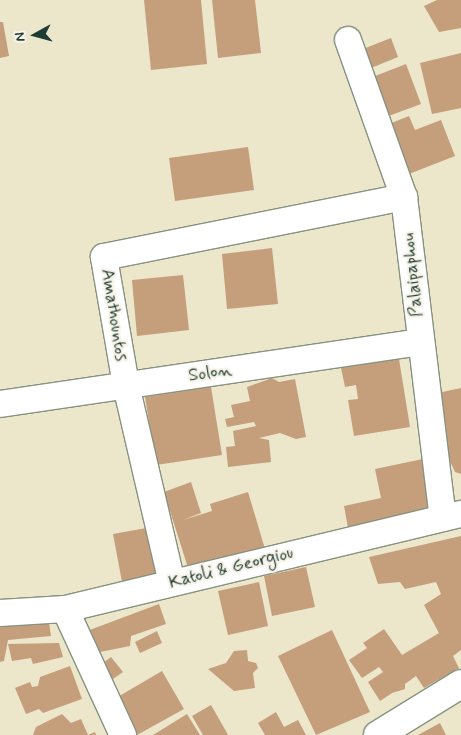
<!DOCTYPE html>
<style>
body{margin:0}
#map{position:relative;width:461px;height:735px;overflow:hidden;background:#ece6cb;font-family:Mynerve,sans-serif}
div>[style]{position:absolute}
.building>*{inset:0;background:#c59e7c}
.roads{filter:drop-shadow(1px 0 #869280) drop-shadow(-1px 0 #869280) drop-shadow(0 1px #869280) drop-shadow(0 -1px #869280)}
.street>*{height:26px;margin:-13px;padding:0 13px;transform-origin:13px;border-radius:13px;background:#fff}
.secondary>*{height:28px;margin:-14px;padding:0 14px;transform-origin:14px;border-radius:14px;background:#fff}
span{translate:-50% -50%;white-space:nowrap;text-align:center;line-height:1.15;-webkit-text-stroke:4.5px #f7f3e8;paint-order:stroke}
.street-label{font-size:18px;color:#1f3d34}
.north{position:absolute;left:10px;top:10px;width:50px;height:50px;-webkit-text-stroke:4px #f7f3e8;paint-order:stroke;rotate:263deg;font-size:14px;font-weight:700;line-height:20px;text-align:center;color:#1f3d34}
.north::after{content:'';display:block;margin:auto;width:18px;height:22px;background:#1f3d34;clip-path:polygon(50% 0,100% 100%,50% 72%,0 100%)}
</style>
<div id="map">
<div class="building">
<i style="clip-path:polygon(144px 0,201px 0,207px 64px,151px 70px)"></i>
<i style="clip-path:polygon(212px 0,255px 0,261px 53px,218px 58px)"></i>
<i style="clip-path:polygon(437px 0,461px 0,461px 28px,439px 32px,424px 6px)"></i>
<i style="clip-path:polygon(0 22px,3px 22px,9px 56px,0 58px)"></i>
<i style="clip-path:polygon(391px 38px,398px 57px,371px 68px,363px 49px)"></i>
<i style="clip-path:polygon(461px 53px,461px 108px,432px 114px,420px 63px)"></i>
<i style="clip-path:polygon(406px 64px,421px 104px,386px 117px,370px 78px)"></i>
<i style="clip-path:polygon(409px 116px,415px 130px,441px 120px,455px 156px,409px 174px,389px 124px)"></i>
<i style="clip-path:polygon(248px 147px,254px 190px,175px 201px,169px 158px)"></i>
<i style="clip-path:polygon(272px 248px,278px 304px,227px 309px,222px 254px)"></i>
<i style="clip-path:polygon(183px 275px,189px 330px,137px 336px,132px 280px)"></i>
<i style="clip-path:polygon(399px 359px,410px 427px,354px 436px,348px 400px,358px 399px,356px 385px,345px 387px,341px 368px)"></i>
<i style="clip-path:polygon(272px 378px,279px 382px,295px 379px,306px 437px,296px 439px,280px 433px,259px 438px,269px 440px,271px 462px,228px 467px,226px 447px,235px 446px,233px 431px,256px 426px,254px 422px,227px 427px,225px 419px,234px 417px,231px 405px,250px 401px,247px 387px)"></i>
<i style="clip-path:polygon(211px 387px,222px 455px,156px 465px,145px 397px)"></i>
<i style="clip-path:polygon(461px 388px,461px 474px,455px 472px,445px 450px,433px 394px)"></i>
<i style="clip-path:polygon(423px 459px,434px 511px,348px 528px,344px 506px,381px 498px,375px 469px)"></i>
<i style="clip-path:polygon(191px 482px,201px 513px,183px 520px,212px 511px,210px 504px,248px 492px,265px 549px,189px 571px,164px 492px)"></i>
<i style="clip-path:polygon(152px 527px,159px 569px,153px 576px,122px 582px,113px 534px)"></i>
<i style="clip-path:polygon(461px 536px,461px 650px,453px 656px,459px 668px,424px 688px,416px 676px,405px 684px,405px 689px,392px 693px,380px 701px,368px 682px,383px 672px,379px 667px,362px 678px,349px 660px,367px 648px,363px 643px,384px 629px,402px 655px,439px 633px,424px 605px,441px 594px,436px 582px,405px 589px,400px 582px,378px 584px,369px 557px)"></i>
<i style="clip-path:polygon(306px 567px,315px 607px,272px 616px,264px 576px)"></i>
<i style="clip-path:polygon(259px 582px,268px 626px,228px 635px,218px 591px)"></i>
<i style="clip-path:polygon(159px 604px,166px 624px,131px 636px,130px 646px,95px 653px,87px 631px)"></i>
<i style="clip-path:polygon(0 622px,49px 622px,51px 636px,8px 640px,4px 661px,0 662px)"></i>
<i style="clip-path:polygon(332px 630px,370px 712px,316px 735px,278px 656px)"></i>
<i style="clip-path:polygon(157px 631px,162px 643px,140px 653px,135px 642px)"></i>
<i style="clip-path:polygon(59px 643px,63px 657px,33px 664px,31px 658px,12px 661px,8px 644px)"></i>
<i style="clip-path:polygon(247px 650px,248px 661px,256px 663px,258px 668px,253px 673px,255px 688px,234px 691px,208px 669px,226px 663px,234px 651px)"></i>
<i style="clip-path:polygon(111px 657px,123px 672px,110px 681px,99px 666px)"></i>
<i style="clip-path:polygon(70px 666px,82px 699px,43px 713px,39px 709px,26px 714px,15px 688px,30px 682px,32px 687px,38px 686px,40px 677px)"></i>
<i style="clip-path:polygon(162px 671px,184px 709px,137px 735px,116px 698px)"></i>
<i style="clip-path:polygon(211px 705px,227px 733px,228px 735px,203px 735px,192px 716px)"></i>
<i style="clip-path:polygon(276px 712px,284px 727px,298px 720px,306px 735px,265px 735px,258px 723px)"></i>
<i style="clip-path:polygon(62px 714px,71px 723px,81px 719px,88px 735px,95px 732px,96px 735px,33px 735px,36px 727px)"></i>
<i style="clip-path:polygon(187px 714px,200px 735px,153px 735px)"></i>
<i style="clip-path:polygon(440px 723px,446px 735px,418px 735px)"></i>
</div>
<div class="roads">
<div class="street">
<i style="left:348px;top:40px;width:167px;rotate:70.4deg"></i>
<i style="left:404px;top:197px;width:323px;rotate:83.1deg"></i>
<i style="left:0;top:404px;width:425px;rotate:-8.4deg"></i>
<i style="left:172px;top:583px;width:203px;rotate:-103.1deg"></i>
<i style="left:126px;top:385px;width:130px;rotate:-99.8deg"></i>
<i style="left:104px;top:257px;width:306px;rotate:-11.3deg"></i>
<i style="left:65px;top:609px;width:139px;rotate:65.3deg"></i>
<i style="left:0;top:613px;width:65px;rotate:-3.5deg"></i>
<i style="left:65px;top:609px;width:407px;rotate:-13.5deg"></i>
</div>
<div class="secondary">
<i style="left:378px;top:735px;width:97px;rotate:-31.6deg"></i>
</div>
</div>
<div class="street-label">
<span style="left:413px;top:275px;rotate:-96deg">Palaipaphou</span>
<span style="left:114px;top:315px;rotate:81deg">Amathountos</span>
<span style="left:210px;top:373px;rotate:-8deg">Solon</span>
<span style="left:231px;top:568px;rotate:-14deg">Katoli &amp; Georgiou</span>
</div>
<div class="north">N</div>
</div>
